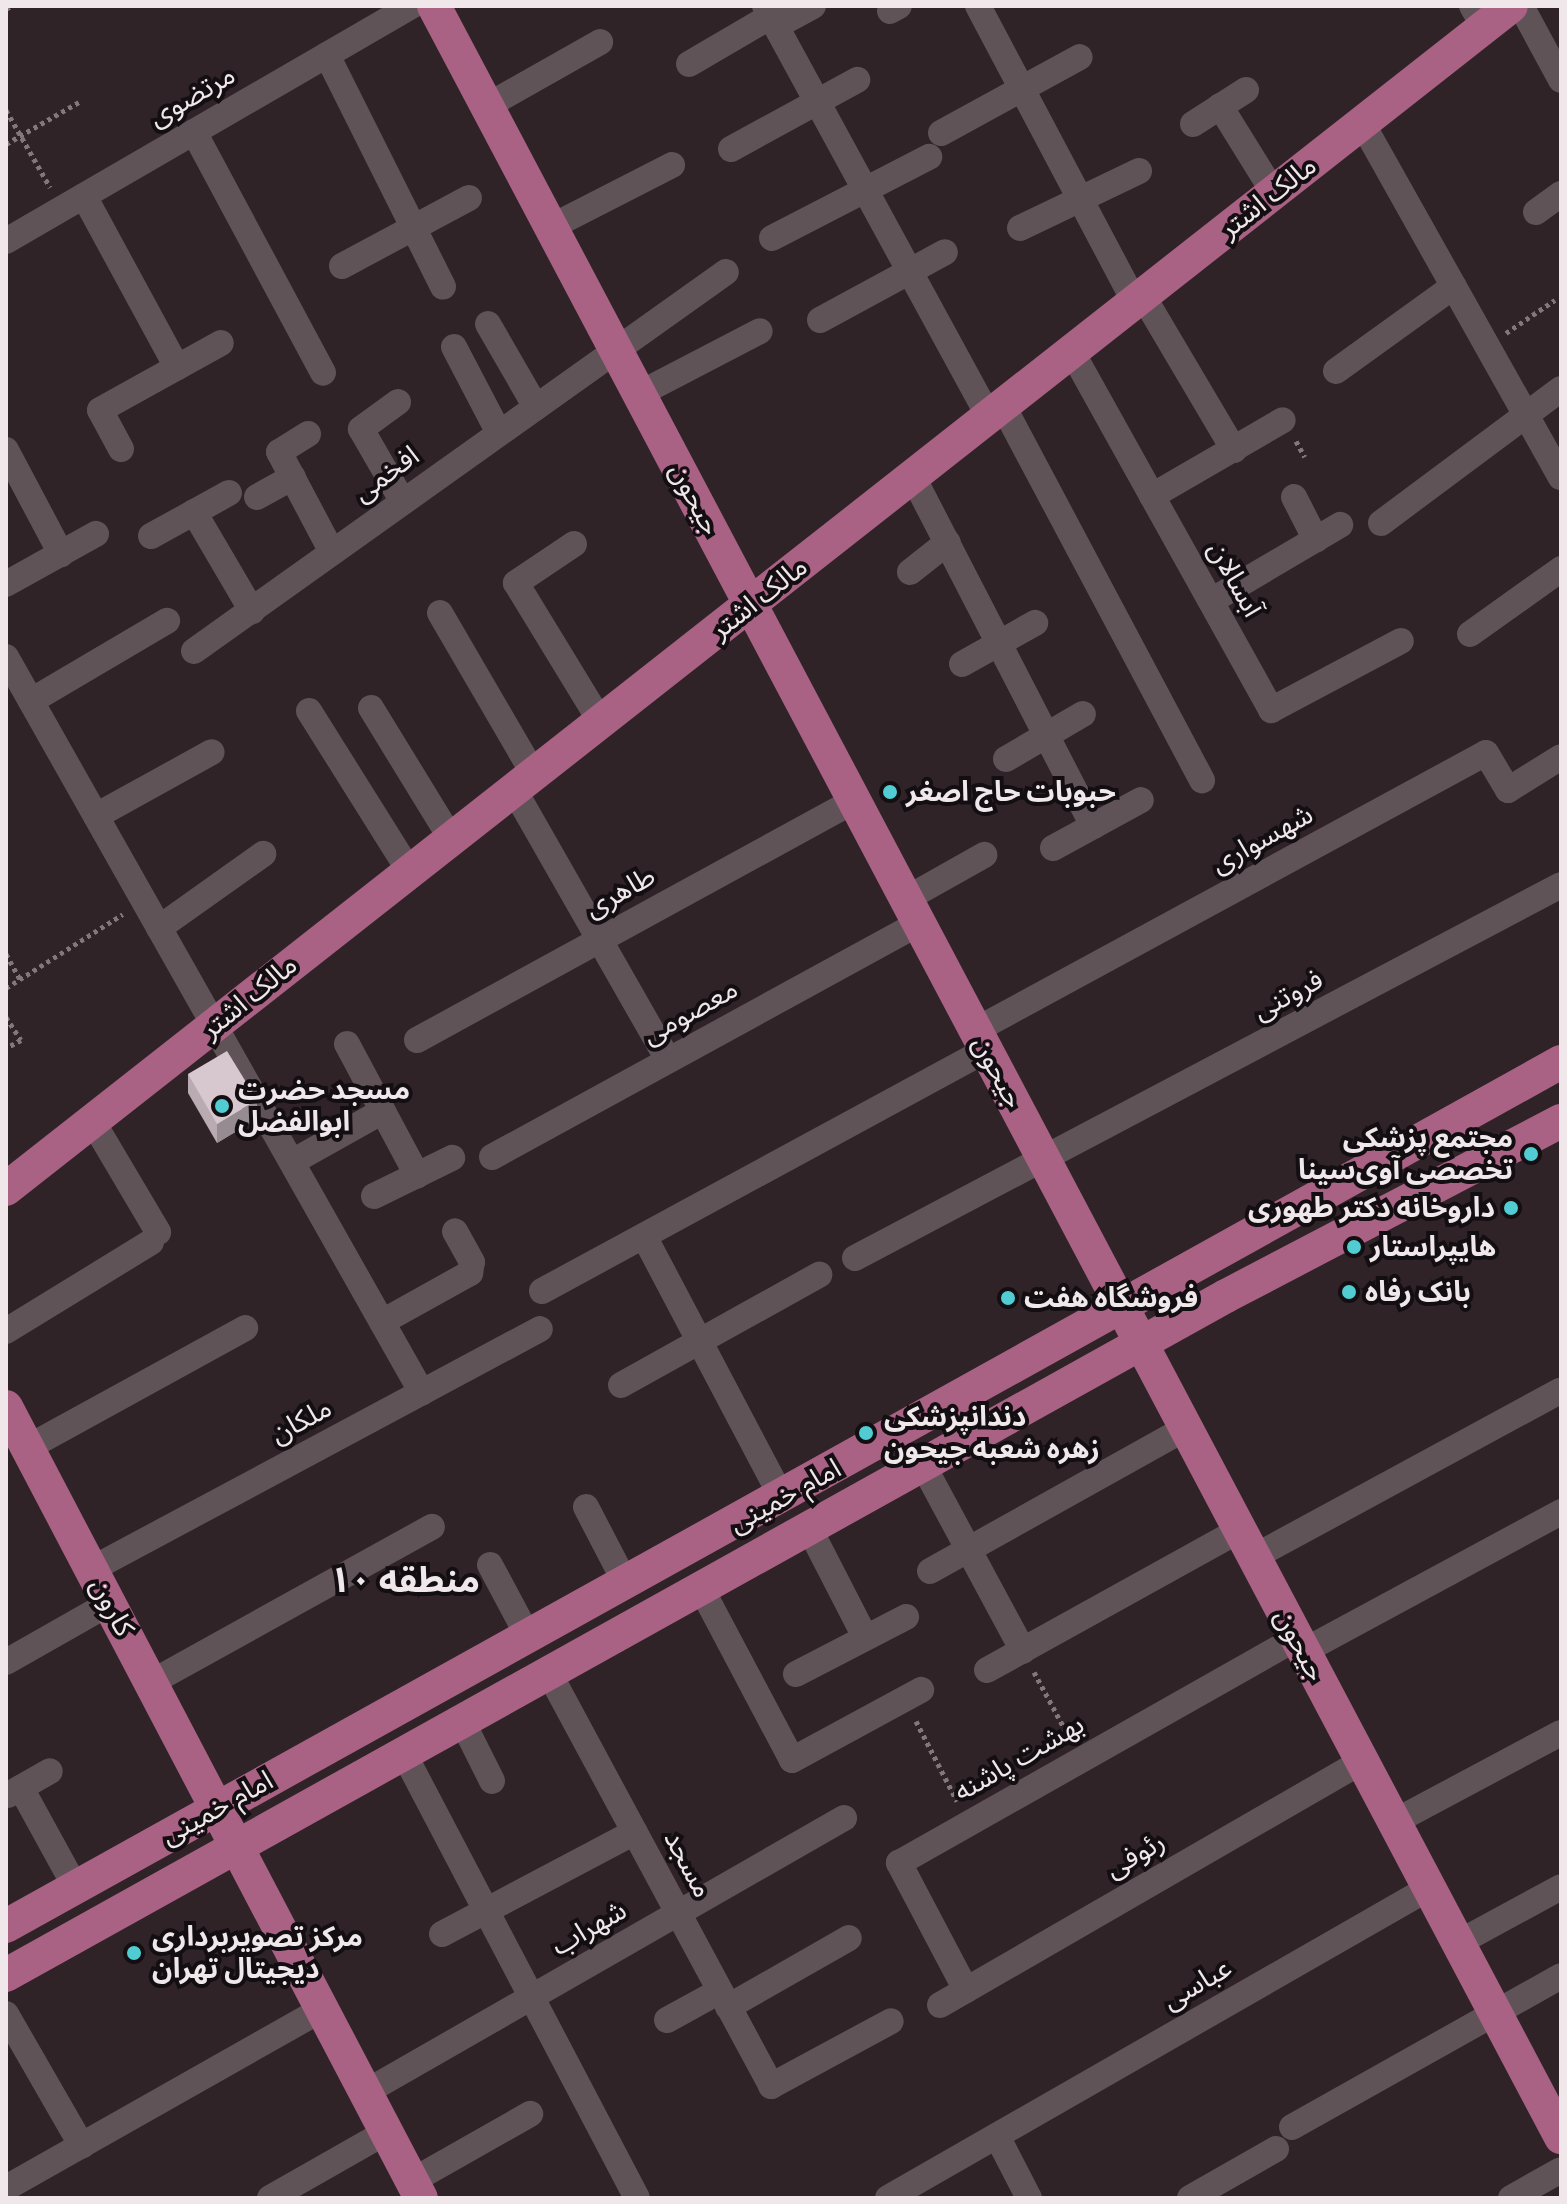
<!DOCTYPE html>
<meta charset="utf-8">
<style>
body{margin:0}
#map{position:relative;width:1567px;height:2204px;overflow:hidden;background:#2f2328;font-family:"Fira Sans Condensed","Noto Sans Arabic",sans-serif}
div>[style]{position:absolute}
.path>*{height:5px;margin-top:-2.5px;transform-origin:0;background:repeating-linear-gradient(90deg,#82787c 0 4px,transparent 0 8px)}
.minor>*{height:26px;margin:-13px;padding:0 13px;transform-origin:13px;border-radius:13px;background:#605358}
.major>*{height:34px;margin:-17px;padding:0 17px;transform-origin:17px;border-radius:17px;background:#a96184}
.wall>*{inset:0;background:#b9abb1}
.shaded-wall>*{inset:0;background:#968b90}
.building>*{inset:0;background:#d7c7ce}
.dots>*{width:22px;height:22px;translate:-50% -50%;box-sizing:border-box;border:4px solid #130e11;border-radius:50%}
span{translate:-50% -50%;white-space:nowrap;text-align:center;line-height:1.15;-webkit-text-stroke:8px #130e11;paint-order:stroke}
.street-label{font-size:28px;color:#efe7ea}
.poi-label{font-size:28px;color:#efe7ea;font-weight:700}
.left{translate:0 -50%;text-align:left}
.right{translate:-100% -50%;text-align:right}
.district-label{font-size:36px;color:#efe7ea;font-weight:700}
.frame{position:absolute;inset:0;border:8px solid #efe7ea;pointer-events:none}
</style>
<div id="map">
<div class="path">
<i style="left:6px;top:9px;width:6px;rotate:-31deg"></i>
<i style="left:6px;top:110px;width:89px;rotate:60.3deg"></i>
<i style="left:6px;top:144px;width:84px;rotate:-29.9deg"></i>
<i style="left:1506px;top:333px;width:59px;rotate:-34deg"></i>
<i style="left:1296px;top:441px;width:18px;rotate:61deg"></i>
<i style="left:6px;top:954px;width:29px;rotate:61deg"></i>
<i style="left:6px;top:988px;width:138px;rotate:-32.3deg"></i>
<i style="left:6px;top:1017px;width:27px;rotate:57deg"></i>
<i style="left:21px;top:1040px;width:17px;rotate:152deg"></i>
<i style="left:1034px;top:1672px;width:74px;rotate:61.7deg"></i>
<i style="left:916px;top:1721px;width:90px;rotate:62.9deg"></i>
</div>
<div class="minor">
<i style="left:765px;top:6px;width:468px;rotate:61.4deg"></i>
<i style="left:978px;top:6px;width:335px;rotate:62.1deg"></i>
<i style="left:1472px;top:6px;width:24px;rotate:60deg"></i>
<i style="left:1521px;top:6px;width:84px;rotate:61.6deg"></i>
<i style="left:890px;top:11px;width:10px;rotate:-29deg"></i>
<i style="left:776px;top:26px;width:42px;rotate:-28.4deg"></i>
<i style="left:327px;top:55px;width:259px;rotate:63.4deg"></i>
<i style="left:689px;top:64px;width:95px;rotate:-30.3deg"></i>
<i style="left:487px;top:106px;width:130px;rotate:-29.5deg"></i>
<i style="left:1220px;top:106px;width:102px;rotate:58.2deg"></i>
<i style="left:1362px;top:123px;width:406px;rotate:60.7deg"></i>
<i style="left:1193px;top:124px;width:63px;rotate:-32.7deg"></i>
<i style="left:194px;top:132px;width:273px;rotate:61.8deg"></i>
<i style="left:941px;top:133px;width:158px;rotate:-28.7deg"></i>
<i style="left:731px;top:149px;width:144px;rotate:-28.7deg"></i>
<i style="left:84px;top:196px;width:195px;rotate:61.5deg"></i>
<i style="left:1536px;top:212px;width:31px;rotate:-36deg"></i>
<i style="left:551px;top:227px;width:136px;rotate:-27.1deg"></i>
<i style="left:1020px;top:228px;width:132px;rotate:-25.6deg"></i>
<i style="left:772px;top:238px;width:177px;rotate:-27.3deg"></i>
<i style="left:6px;top:241px;width:468px;rotate:-30.1deg"></i>
<i style="left:342px;top:266px;width:144px;rotate:-28.2deg"></i>
<i style="left:1143px;top:296px;width:179px;rotate:59.4deg"></i>
<i style="left:820px;top:320px;width:142px;rotate:-28.5deg"></i>
<i style="left:488px;top:324px;width:96px;rotate:60deg"></i>
<i style="left:454px;top:347px;width:97px;rotate:62.4deg"></i>
<i style="left:1072px;top:352px;width:410px;rotate:60.9deg"></i>
<i style="left:1271px;top:710px;width:147px;rotate:-28deg"></i>
<i style="left:1336px;top:371px;width:145px;rotate:-35.8deg"></i>
<i style="left:639px;top:394px;width:136px;rotate:-27.5deg"></i>
<i style="left:398px;top:402px;width:46px;rotate:143.9deg"></i>
<i style="left:361px;top:429px;width:84px;rotate:60.1deg"></i>
<i style="left:1003px;top:406px;width:424px;rotate:62deg"></i>
<i style="left:308px;top:434px;width:34px;rotate:148deg"></i>
<i style="left:279px;top:452px;width:113px;rotate:62.1deg"></i>
<i style="left:121px;top:449px;width:44px;rotate:-118.3deg"></i>
<i style="left:100px;top:410px;width:138px;rotate:-29deg"></i>
<i style="left:6px;top:450px;width:118px;rotate:62.1deg"></i>
<i style="left:913px;top:477px;width:393px;rotate:62.7deg"></i>
<i style="left:1152px;top:496px;width:151px;rotate:-30.1deg"></i>
<i style="left:257px;top:497px;width:41px;rotate:-29.1deg"></i>
<i style="left:1294px;top:497px;width:48px;rotate:62.9deg"></i>
<i style="left:194px;top:512px;width:115px;rotate:59.6deg"></i>
<i style="left:1381px;top:523px;width:224px;rotate:-36.7deg"></i>
<i style="left:151px;top:536px;width:89px;rotate:-28.9deg"></i>
<i style="left:574px;top:544px;width:70px;rotate:146.1deg"></i>
<i style="left:516px;top:583px;width:159px;rotate:58.6deg"></i>
<i style="left:910px;top:572px;width:48px;rotate:-38.3deg"></i>
<i style="left:6px;top:584px;width:103px;rotate:-29.1deg"></i>
<i style="left:1211px;top:601px;width:150px;rotate:-30.5deg"></i>
<i style="left:440px;top:613px;width:183px;rotate:59.8deg"></i>
<i style="left:1470px;top:634px;width:112px;rotate:-35.5deg"></i>
<i style="left:194px;top:651px;width:653px;rotate:-35.47deg"></i>
<i style="left:6px;top:657px;width:845px;rotate:60.52deg"></i>
<i style="left:962px;top:664px;width:84px;rotate:-29.3deg"></i>
<i style="left:31px;top:701px;width:158px;rotate:-30.5deg"></i>
<i style="left:371px;top:708px;width:151px;rotate:58.5deg"></i>
<i style="left:309px;top:711px;width:186px;rotate:57.9deg"></i>
<i style="left:1006px;top:759px;width:89px;rotate:-30.3deg"></i>
<i style="left:513px;top:788px;width:313px;rotate:60.3deg"></i>
<i style="left:96px;top:816px;width:132px;rotate:-28.9deg"></i>
<i style="left:1053px;top:848px;width:100px;rotate:-28.6deg"></i>
<i style="left:906px;top:899px;width:90px;rotate:-29.4deg"></i>
<i style="left:159px;top:928px;width:128px;rotate:-35.4deg"></i>
<i style="left:976px;top:1030px;width:580px;rotate:-28.51deg"></i>
<i style="left:1486px;top:753px;width:43px;rotate:59.3deg"></i>
<i style="left:1508px;top:790px;width:62px;rotate:-31.9deg"></i>
<i style="left:417px;top:1040px;width:498px;rotate:-28.7deg"></i>
<i style="left:347px;top:1044px;width:149px;rotate:61.9deg"></i>
<i style="left:93px;top:1122px;width:128px;rotate:59.4deg"></i>
<i style="left:492px;top:1157px;width:487px;rotate:-28.7deg"></i>
<i style="left:292px;top:1162px;width:104px;rotate:-29.3deg"></i>
<i style="left:374px;top:1196px;width:87px;rotate:-26deg"></i>
<i style="left:644px;top:1236px;width:296px;rotate:62.2deg"></i>
<i style="left:855px;top:1258px;width:798px;rotate:-27.85deg"></i>
<i style="left:542px;top:1291px;width:505px;rotate:-28.49deg"></i>
<i style="left:382px;top:1322px;width:101px;rotate:-29.1deg"></i>
<i style="left:470px;top:1273px;width:11px;rotate:-80deg"></i>
<i style="left:472px;top:1262px;width:35px;rotate:-119deg"></i>
<i style="left:6px;top:1331px;width:170px;rotate:-31.5deg"></i>
<i style="left:621px;top:1385px;width:227px;rotate:-29.1deg"></i>
<i style="left:27px;top:1448px;width:249px;rotate:-28.8deg"></i>
<i style="left:923px;top:1465px;width:211px;rotate:61.7deg"></i>
<i style="left:586px;top:1507px;width:87px;rotate:62.5deg"></i>
<i style="left:809px;top:1528px;width:123px;rotate:62.8deg"></i>
<i style="left:1254px;top:1557px;width:349px;rotate:-28.5deg"></i>
<i style="left:490px;top:1565px;width:83px;rotate:61.9deg"></i>
<i style="left:92px;top:1569px;width:508px;rotate:-28.18deg"></i>
<i style="left:930px;top:1571px;width:293px;rotate:-29.2deg"></i>
<i style="left:702px;top:1590px;width:192px;rotate:62.1deg"></i>
<i style="left:792px;top:1760px;width:147px;rotate:-28.5deg"></i>
<i style="left:1304px;top:1651px;width:292px;rotate:-28.4deg"></i>
<i style="left:6px;top:1662px;width:120px;rotate:-29.6deg"></i>
<i style="left:987px;top:1670px;width:289px;rotate:-29deg"></i>
<i style="left:549px;top:1673px;width:469px;rotate:61.7deg"></i>
<i style="left:771px;top:2086px;width:136px;rotate:-28.4deg"></i>
<i style="left:796px;top:1674px;width:124px;rotate:-27.4deg"></i>
<i style="left:152px;top:1682px;width:320px;rotate:-29deg"></i>
<i style="left:462px;top:1721px;width:67px;rotate:63.4deg"></i>
<i style="left:404px;top:1754px;width:501px;rotate:62.31deg"></i>
<i style="left:21px;top:1788px;width:114px;rotate:61.2deg"></i>
<i style="left:8px;top:1795px;width:48px;rotate:-29.7deg"></i>
<i style="left:1394px;top:1822px;width:189px;rotate:-28.1deg"></i>
<i style="left:442px;top:1934px;width:218px;rotate:-27.9deg"></i>
<i style="left:1458px;top:1943px;width:117px;rotate:-28.5deg"></i>
<i style="left:966px;top:1990px;width:144px;rotate:-117.8deg"></i>
<i style="left:899px;top:1863px;width:457px;rotate:-29.5deg"></i>
<i style="left:940px;top:2005px;width:487px;rotate:-30deg"></i>
<i style="left:728px;top:2007px;width:139px;rotate:-29.7deg"></i>
<i style="left:6px;top:2014px;width:152px;rotate:60.1deg"></i>
<i style="left:667px;top:2020px;width:60px;rotate:-28.7deg"></i>
<i style="left:366px;top:2092px;width:551px;rotate:-29.82deg"></i>
<i style="left:1292px;top:2127px;width:308px;rotate:-29.3deg"></i>
<i style="left:997px;top:2136px;width:70px;rotate:62.7deg"></i>
<i style="left:412px;top:2181px;width:136px;rotate:-29.6deg"></i>
<i style="left:6px;top:2188px;width:364px;rotate:-29.5deg"></i>
<i style="left:270px;top:2198px;width:133px;rotate:-29.6deg"></i>
<i style="left:888px;top:2198px;width:624px;rotate:-29.81deg"></i>
<i style="left:1190px;top:2198px;width:99px;rotate:-29.7deg"></i>
<i style="left:1511px;top:2198px;width:57px;rotate:-29.2deg"></i>
</div>
<div class="major">
<i style="left:434px;top:6px;width:2411px;rotate:62.13deg"></i>
<i style="left:6px;top:1189px;width:1914px;rotate:-38.17deg"></i>
<i style="left:6px;top:1407px;width:893px;rotate:62.32deg"></i>
<i style="left:6px;top:1926px;width:1779px;rotate:-29.06deg"></i>
<i style="left:6px;top:1975px;width:1396px;rotate:-29.1deg"></i>
<i style="left:1226px;top:1296px;width:378px;rotate:-27.6deg"></i>
</div>
<div class="wall">
<i style="clip-path:polygon(188px 1074px,257px 1119px,217px 1143px,188px 1093px)"></i>
</div>
<div class="shaded-wall">
<i style="clip-path:polygon(257px 1100px,257px 1119px,217px 1143px,217px 1124px)"></i>
</div>
<div class="building">
<i style="clip-path:polygon(227px 1051px,257px 1100px,217px 1124px,188px 1074px)"></i>
</div>
<div class="dots">
<i style="left:890px;top:792px;background:#51ccd3"></i>
<i style="left:222px;top:1106px;background:#51ccd3"></i>
<i style="left:1531px;top:1154px;background:#51ccd3"></i>
<i style="left:1511px;top:1208px;background:#51ccd3"></i>
<i style="left:1354px;top:1247px;background:#51ccd3"></i>
<i style="left:1349px;top:1292px;background:#51ccd3"></i>
<i style="left:1008px;top:1298px;background:#51ccd3"></i>
<i style="left:866px;top:1433px;background:#51ccd3"></i>
<i style="left:134px;top:1953px;background:#51ccd3"></i>
</div>
<div class="street-label">
<span style="left:192px;top:96px;rotate:-30deg">مرتضوی</span>
<span style="left:1268px;top:197px;rotate:-38deg">مالک اشتر</span>
<span style="left:386px;top:474px;rotate:-36deg">افخمی</span>
<span style="left:695px;top:499px;rotate:62deg">جیحون</span>
<span style="left:1235px;top:579px;rotate:61deg">آبسالان</span>
<span style="left:759px;top:598px;rotate:-38deg">مالک اشتر</span>
<span style="left:1262px;top:839px;rotate:-29deg">شهسواری</span>
<span style="left:620px;top:892px;rotate:-29deg">طاهری</span>
<span style="left:1288px;top:995px;rotate:-28deg">فروتنی</span>
<span style="left:249px;top:997px;rotate:-39deg">مالک اشتر</span>
<span style="left:690px;top:1012px;rotate:-29deg">معصومی</span>
<span style="left:998px;top:1072px;rotate:62deg">جیحون</span>
<span style="left:301px;top:1421px;rotate:-28deg">ملکان</span>
<span style="left:785px;top:1496px;rotate:-29deg">امام خمینی</span>
<span style="left:112px;top:1607px;rotate:62deg">کارون</span>
<span style="left:1300px;top:1645px;rotate:62deg">جیحون</span>
<span style="left:1019px;top:1758px;rotate:-30deg">بهشت پاشنه</span>
<span style="left:217px;top:1808px;rotate:-29deg">امام خمینی</span>
<span style="left:1135px;top:1855px;rotate:-30deg">رئوفی</span>
<span style="left:688px;top:1864px;rotate:62deg">مسجد</span>
<span style="left:589px;top:1928px;rotate:-30deg">شهراب</span>
<span style="left:1197px;top:1984px;rotate:-30deg">عباسی</span>
</div>
<div class="poi-label">
<span class="left" style="left:906px;top:792px">حبوبات حاج اصغر</span>
<span class="left" style="left:238px;top:1106px">مسجد حضرت<br>ابوالفضل</span>
<span class="right" style="left:1513px;top:1154px">مجتمع پزشکی<br>تخصصی آوی‌سینا</span>
<span class="right" style="left:1495px;top:1208px">داروخانه دکتر طهوری</span>
<span class="left" style="left:1370px;top:1247px">هایپراستار</span>
<span class="left" style="left:1365px;top:1292px">بانک رفاه</span>
<span class="left" style="left:1024px;top:1298px">فروشگاه هفت</span>
<span class="left" style="left:884px;top:1433px">دندانپزشکی<br>زهره شعبه جیحون</span>
<span class="left" style="left:152px;top:1953px">مرکز تصویربرداری<br>دیجیتال تهران</span>
</div>
<div class="district-label">
<span style="left:405px;top:1581px">منطقه ۱۰</span>
</div>
<div class="frame"></div>
</div>
